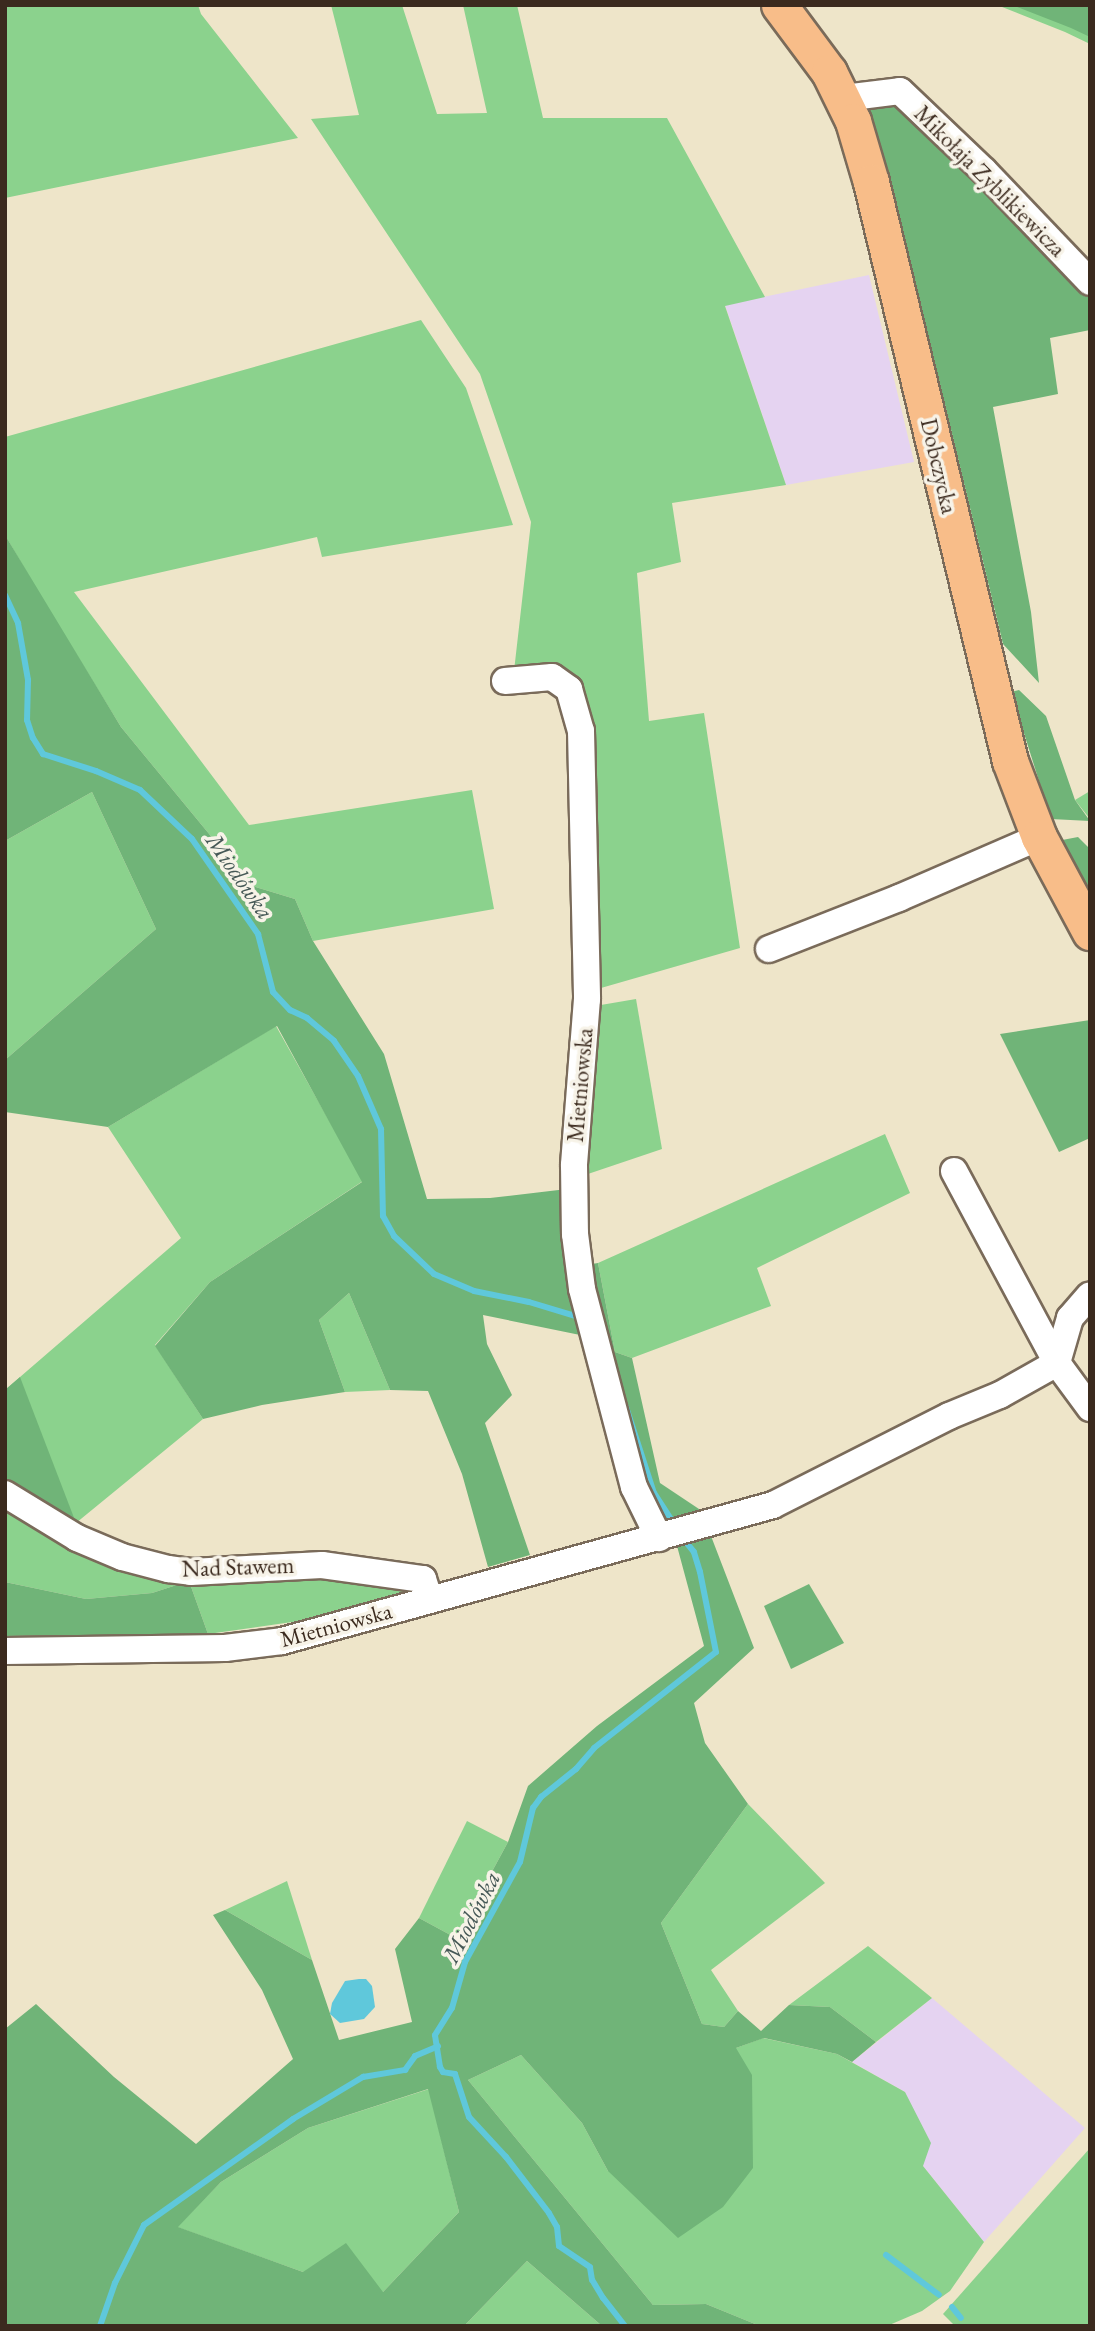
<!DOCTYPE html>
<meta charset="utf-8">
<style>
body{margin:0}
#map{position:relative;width:1095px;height:2331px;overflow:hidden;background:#eee5c9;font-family:"EB Garamond",serif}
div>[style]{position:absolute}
.built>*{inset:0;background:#e5d3f1}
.green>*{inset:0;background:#8bd28d}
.forest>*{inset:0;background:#70b478}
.water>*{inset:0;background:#5fc8db}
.stream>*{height:6px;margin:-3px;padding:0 3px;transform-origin:3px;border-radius:3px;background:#5fc8db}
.roads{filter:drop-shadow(2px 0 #7a6b5a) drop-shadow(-2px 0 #7a6b5a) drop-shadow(0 2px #7a6b5a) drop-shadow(0 -2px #7a6b5a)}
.minor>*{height:26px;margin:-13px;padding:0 13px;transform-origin:13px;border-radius:13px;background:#fff}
.major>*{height:35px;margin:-17.5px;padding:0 17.5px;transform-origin:17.5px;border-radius:17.5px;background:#f8bd89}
span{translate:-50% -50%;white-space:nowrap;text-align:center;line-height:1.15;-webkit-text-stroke:7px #f7f3e8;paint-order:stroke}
.street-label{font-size:23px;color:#3b2a1e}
.water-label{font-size:24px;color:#465957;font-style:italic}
.frame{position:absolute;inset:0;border:7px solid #3b2a1e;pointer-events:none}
</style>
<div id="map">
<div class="built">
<i style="clip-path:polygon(869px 275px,914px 462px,786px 485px,725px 305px)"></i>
<i style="clip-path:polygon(932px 1998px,1085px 2128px,984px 2242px,923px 2166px,905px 2092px,852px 2062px)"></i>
</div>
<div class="green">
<i style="clip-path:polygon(5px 5px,198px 5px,201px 14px,298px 138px,5px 198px)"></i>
<i style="clip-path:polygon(331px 5px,402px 5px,437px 114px,487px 113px,463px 5px,517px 5px,543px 118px,667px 118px,765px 297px,725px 306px,786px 485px,672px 503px,681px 562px,637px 573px,649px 721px,704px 713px,740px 948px,594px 990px,581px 687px,514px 671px,531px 522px,480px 374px,311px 119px,359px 115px)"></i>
<i style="clip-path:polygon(997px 5px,1090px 5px,1090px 44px,1065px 32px)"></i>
<i style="clip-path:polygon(421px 320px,466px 388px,513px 525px,322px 557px,317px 537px,74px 592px,249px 825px,472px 790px,494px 909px,313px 941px,295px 899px,252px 886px,121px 727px,43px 600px,5px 535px,5px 437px)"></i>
<i style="clip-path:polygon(1090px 791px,1090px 819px,1075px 800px)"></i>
<i style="clip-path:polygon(92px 792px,156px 929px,5px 1060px,5px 841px)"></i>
<i style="clip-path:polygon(636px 999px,662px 1149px,582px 1176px,595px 1006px)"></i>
<i style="clip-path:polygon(276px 1026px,363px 1181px,210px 1282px,155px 1345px,203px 1419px,76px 1523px,5px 1390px,181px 1238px,108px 1127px)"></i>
<i style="clip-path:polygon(885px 1134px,910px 1193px,757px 1268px,771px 1306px,632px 1358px,615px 1352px,598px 1263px)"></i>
<i style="clip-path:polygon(349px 1293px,390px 1390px,345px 1392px,319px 1320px)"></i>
<i style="clip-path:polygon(11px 1504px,71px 1545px,414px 1590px,313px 1619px,208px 1634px,189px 1581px,152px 1593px,86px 1599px,5px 1582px,5px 1510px)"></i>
<i style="clip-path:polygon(748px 1804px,825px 1883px,711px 1970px,738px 2011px,724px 2027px,702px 2024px,661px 1923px)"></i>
<i style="clip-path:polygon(467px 1821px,508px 1842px,456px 1938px,419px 1918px)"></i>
<i style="clip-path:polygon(287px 1881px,312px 1960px,225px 1910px)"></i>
<i style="clip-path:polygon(868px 1946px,932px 1998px,876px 2042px,830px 2007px,789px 2005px)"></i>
<i style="clip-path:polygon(763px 2038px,837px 2054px,905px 2092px,931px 2143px,923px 2166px,984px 2242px,950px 2291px,922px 2311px,887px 2326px,760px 2326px,706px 2304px,653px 2305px,468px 2080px,521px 2055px,582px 2123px,608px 2171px,736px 2048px)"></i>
<i style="clip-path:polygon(429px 2089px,459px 2212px,383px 2292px,303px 2272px,177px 2227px,221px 2182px,308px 2128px)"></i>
<i style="clip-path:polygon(1090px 2148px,1090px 2326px,955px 2326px,943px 2314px)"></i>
<i style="clip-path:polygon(527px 2261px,602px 2326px,464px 2326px)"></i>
</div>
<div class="forest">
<i style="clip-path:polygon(1012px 5px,1090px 5px,1090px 37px,1071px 28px)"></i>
<i style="clip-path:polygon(866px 104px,903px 104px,1090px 291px,1090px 330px,1050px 338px,1058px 394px,993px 407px,1031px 612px,1039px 683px,1003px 644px,897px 207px)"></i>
<i style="clip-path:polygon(5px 535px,121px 727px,252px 886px,295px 899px,313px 941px,384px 1054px,427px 1199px,490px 1198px,567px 1189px,585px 1336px,483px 1315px,487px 1344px,512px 1395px,485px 1423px,530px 1555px,488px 1567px,462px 1474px,428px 1391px,390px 1390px,349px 1293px,319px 1320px,345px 1392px,262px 1405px,203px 1419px,155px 1346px,210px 1282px,362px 1182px,277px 1026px,108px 1127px,5px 1112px,5px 1060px,156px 929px,92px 792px,5px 841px)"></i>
<i style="clip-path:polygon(1019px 690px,1046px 716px,1075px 800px,1090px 821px,1051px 819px,1011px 692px)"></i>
<i style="clip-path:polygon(1078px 837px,1090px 849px,1090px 904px,1057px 841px)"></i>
<i style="clip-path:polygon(1090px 1020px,1090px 1138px,1059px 1152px,1000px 1034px)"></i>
<i style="clip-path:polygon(598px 1263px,615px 1352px,632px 1358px,660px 1483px,702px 1511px,662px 1528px,646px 1505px,586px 1265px)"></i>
<i style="clip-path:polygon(20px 1377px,76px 1523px,5px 1482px,5px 1390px)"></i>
<i style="clip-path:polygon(evenodd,711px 1536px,754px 1648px,694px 1703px,705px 1743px,748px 1804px,661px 1923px,702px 2024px,724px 2027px,738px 2011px,761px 2031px,789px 2005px,830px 2007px,876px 2042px,852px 2062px,837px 2054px,764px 2038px,736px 2048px,752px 2075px,753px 2168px,723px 2207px,678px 2238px,608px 2171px,582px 2123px,521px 2055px,468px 2080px,653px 2305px,706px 2304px,760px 2326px,602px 2326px,527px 2261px,464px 2326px,5px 2326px,5px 2029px,36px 2004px,114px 2077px,196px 2144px,293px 2059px,262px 1990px,213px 1915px,225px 1910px,312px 1960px,339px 2040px,412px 2022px,395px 1949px,419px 1918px,456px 1938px,508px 1842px,528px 1786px,597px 1726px,704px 1646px,677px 1546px,711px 1536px,428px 2089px,459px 2212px,383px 2292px,346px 2243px,303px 2272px,178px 2227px,221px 2182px,308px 2128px,428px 2089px)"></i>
<i style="clip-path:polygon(189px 1581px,208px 1634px,5px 1636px,5px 1582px,86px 1599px,152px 1593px)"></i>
<i style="clip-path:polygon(809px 1584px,844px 1643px,791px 1669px,764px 1606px)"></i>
</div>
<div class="water">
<i style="clip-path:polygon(359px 1979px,366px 1979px,372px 1986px,375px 2007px,364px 2019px,340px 2023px,330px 2014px,332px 2003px,345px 1981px)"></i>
</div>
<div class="stream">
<i style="left:5px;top:595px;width:31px;rotate:65deg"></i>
<i style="left:18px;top:623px;width:58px;rotate:80deg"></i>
<i style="left:28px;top:680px;width:40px;rotate:91.4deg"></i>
<i style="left:27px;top:720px;width:19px;rotate:72deg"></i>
<i style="left:33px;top:738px;width:19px;rotate:58deg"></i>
<i style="left:43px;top:754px;width:56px;rotate:17.8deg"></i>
<i style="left:96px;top:771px;width:48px;rotate:23.4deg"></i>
<i style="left:140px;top:790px;width:71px;rotate:43.3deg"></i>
<i style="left:192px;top:839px;width:116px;rotate:55.2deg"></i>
<i style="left:258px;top:934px;width:60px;rotate:75.5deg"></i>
<i style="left:273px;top:992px;width:25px;rotate:47deg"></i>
<i style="left:290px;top:1010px;width:19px;rotate:25deg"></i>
<i style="left:307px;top:1018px;width:35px;rotate:40deg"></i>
<i style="left:334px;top:1041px;width:42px;rotate:55.6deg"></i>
<i style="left:358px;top:1076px;width:58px;rotate:66.5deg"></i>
<i style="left:381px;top:1129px;width:87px;rotate:88.7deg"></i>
<i style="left:383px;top:1216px;width:23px;rotate:61deg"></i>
<i style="left:394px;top:1236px;width:55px;rotate:43.5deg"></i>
<i style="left:434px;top:1274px;width:43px;rotate:23deg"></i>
<i style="left:474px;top:1291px;width:56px;rotate:11.3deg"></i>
<i style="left:529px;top:1302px;width:48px;rotate:16.9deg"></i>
<i style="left:626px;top:1407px;width:90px;rotate:72deg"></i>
<i style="left:654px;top:1493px;width:38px;rotate:57deg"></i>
<i style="left:886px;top:2255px;width:66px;rotate:37deg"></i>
<i style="left:952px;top:2307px;width:14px;rotate:51deg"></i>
<i style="left:100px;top:2326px;width:46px;rotate:-70.8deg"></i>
<i style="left:115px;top:2283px;width:65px;rotate:-63.4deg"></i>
<i style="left:144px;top:2225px;width:183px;rotate:-35.4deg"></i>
<i style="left:293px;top:2119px;width:82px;rotate:-31deg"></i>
<i style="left:363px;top:2077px;width:43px;rotate:-9.5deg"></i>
<i style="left:405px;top:2070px;width:17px;rotate:-54deg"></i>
<i style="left:415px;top:2056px;width:25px;rotate:-23deg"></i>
<i style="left:625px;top:2326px;width:36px;rotate:-128deg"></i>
<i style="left:603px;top:2298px;width:21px;rotate:-121deg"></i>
<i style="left:592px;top:2280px;width:13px;rotate:-99deg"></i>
<i style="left:590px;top:2267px;width:37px;rotate:-146deg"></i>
<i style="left:559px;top:2246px;width:19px;rotate:-96deg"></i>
<i style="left:557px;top:2227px;width:16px;rotate:-120deg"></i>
<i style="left:549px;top:2213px;width:71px;rotate:-127.5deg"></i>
<i style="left:506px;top:2157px;width:54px;rotate:-132.8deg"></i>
<i style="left:469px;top:2117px;width:45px;rotate:-108deg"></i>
<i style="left:455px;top:2074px;width:12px;rotate:-171deg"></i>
<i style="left:443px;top:2072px;width:6px;rotate:-121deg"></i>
<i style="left:440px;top:2067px;width:32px;rotate:-99deg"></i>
<i style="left:435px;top:2035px;width:32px;rotate:-58deg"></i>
<i style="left:452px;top:2008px;width:48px;rotate:-74.2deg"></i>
<i style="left:465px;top:1962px;width:114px;rotate:-61.2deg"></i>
<i style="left:520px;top:1862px;width:56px;rotate:-76.5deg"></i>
<i style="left:533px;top:1808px;width:14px;rotate:-54deg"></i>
<i style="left:541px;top:1797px;width:45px;rotate:-38.7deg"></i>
<i style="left:576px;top:1769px;width:28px;rotate:-49deg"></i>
<i style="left:594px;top:1748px;width:155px;rotate:-38.2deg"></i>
<i style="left:716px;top:1652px;width:82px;rotate:-101.3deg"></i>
<i style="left:700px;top:1572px;width:21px;rotate:-107deg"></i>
<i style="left:694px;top:1552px;width:14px;rotate:-129deg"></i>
</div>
<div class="roads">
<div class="minor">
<i style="left:844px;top:98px;width:56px;rotate:-7.1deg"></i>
<i style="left:900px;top:91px;width:116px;rotate:43.6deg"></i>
<i style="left:984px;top:171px;width:153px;rotate:46.3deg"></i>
<i style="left:505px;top:681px;width:47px;rotate:-4.9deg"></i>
<i style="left:552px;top:677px;width:21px;rotate:35deg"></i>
<i style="left:569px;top:689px;width:44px;rotate:74.1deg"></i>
<i style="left:581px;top:731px;width:268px;rotate:88.7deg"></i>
<i style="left:587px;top:999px;width:167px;rotate:94.5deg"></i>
<i style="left:574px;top:1165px;width:69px;rotate:89.2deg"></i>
<i style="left:575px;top:1234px;width:55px;rotate:82.7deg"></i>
<i style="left:582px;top:1289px;width:205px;rotate:75.3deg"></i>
<i style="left:634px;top:1487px;width:57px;rotate:63.9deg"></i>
<i style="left:769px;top:949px;width:140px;rotate:-21.4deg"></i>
<i style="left:899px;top:898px;width:153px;rotate:-23.5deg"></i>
<i style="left:954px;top:1171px;width:218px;rotate:61.8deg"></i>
<i style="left:1057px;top:1363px;width:56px;rotate:53.7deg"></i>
<i style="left:5px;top:1494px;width:84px;rotate:31.4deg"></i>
<i style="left:77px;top:1538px;width:49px;rotate:22.9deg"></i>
<i style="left:122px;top:1557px;width:48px;rotate:14.6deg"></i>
<i style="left:168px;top:1569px;width:23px;rotate:7deg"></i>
<i style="left:191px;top:1572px;width:131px;rotate:-3.1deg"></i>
<i style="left:322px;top:1565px;width:102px;rotate:7.9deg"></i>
<i style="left:423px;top:1579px;width:22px;rotate:72deg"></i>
<i style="left:5px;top:1651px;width:220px;rotate:-0.8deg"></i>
<i style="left:225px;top:1648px;width:57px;rotate:-7deg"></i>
<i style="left:282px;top:1641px;width:509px;rotate:-15.48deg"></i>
<i style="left:773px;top:1505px;width:197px;rotate:-26.8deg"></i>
<i style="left:949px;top:1416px;width:55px;rotate:-22.4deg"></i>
<i style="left:1000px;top:1395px;width:65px;rotate:-29.3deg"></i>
<i style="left:1057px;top:1363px;width:47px;rotate:-73.9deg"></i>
<i style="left:1070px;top:1318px;width:30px;rotate:-49deg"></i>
</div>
<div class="major">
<i style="left:779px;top:5px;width:84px;rotate:53.3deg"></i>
<i style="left:829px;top:72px;width:55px;rotate:63.9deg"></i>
<i style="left:853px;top:121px;width:64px;rotate:73.6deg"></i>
<i style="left:871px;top:182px;width:595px;rotate:76.5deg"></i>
<i style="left:1010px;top:761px;width:81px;rotate:69.1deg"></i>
<i style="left:1039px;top:837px;width:108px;rotate:61.8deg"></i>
</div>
</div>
<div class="street-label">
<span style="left:990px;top:181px;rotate:45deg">Mikołaja Zyblikiewicza</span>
<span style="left:939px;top:466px;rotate:77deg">Dobczycka</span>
<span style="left:580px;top:1085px;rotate:-85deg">Mietniowska</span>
<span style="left:238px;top:1567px;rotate:-2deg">Nad Stawem</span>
<span style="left:336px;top:1625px;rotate:-15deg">Mietniowska</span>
</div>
<div class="water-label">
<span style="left:240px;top:876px;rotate:55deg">Miodówka</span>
<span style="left:471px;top:1917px;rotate:-63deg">Miodówka</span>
</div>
<div class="frame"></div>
</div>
